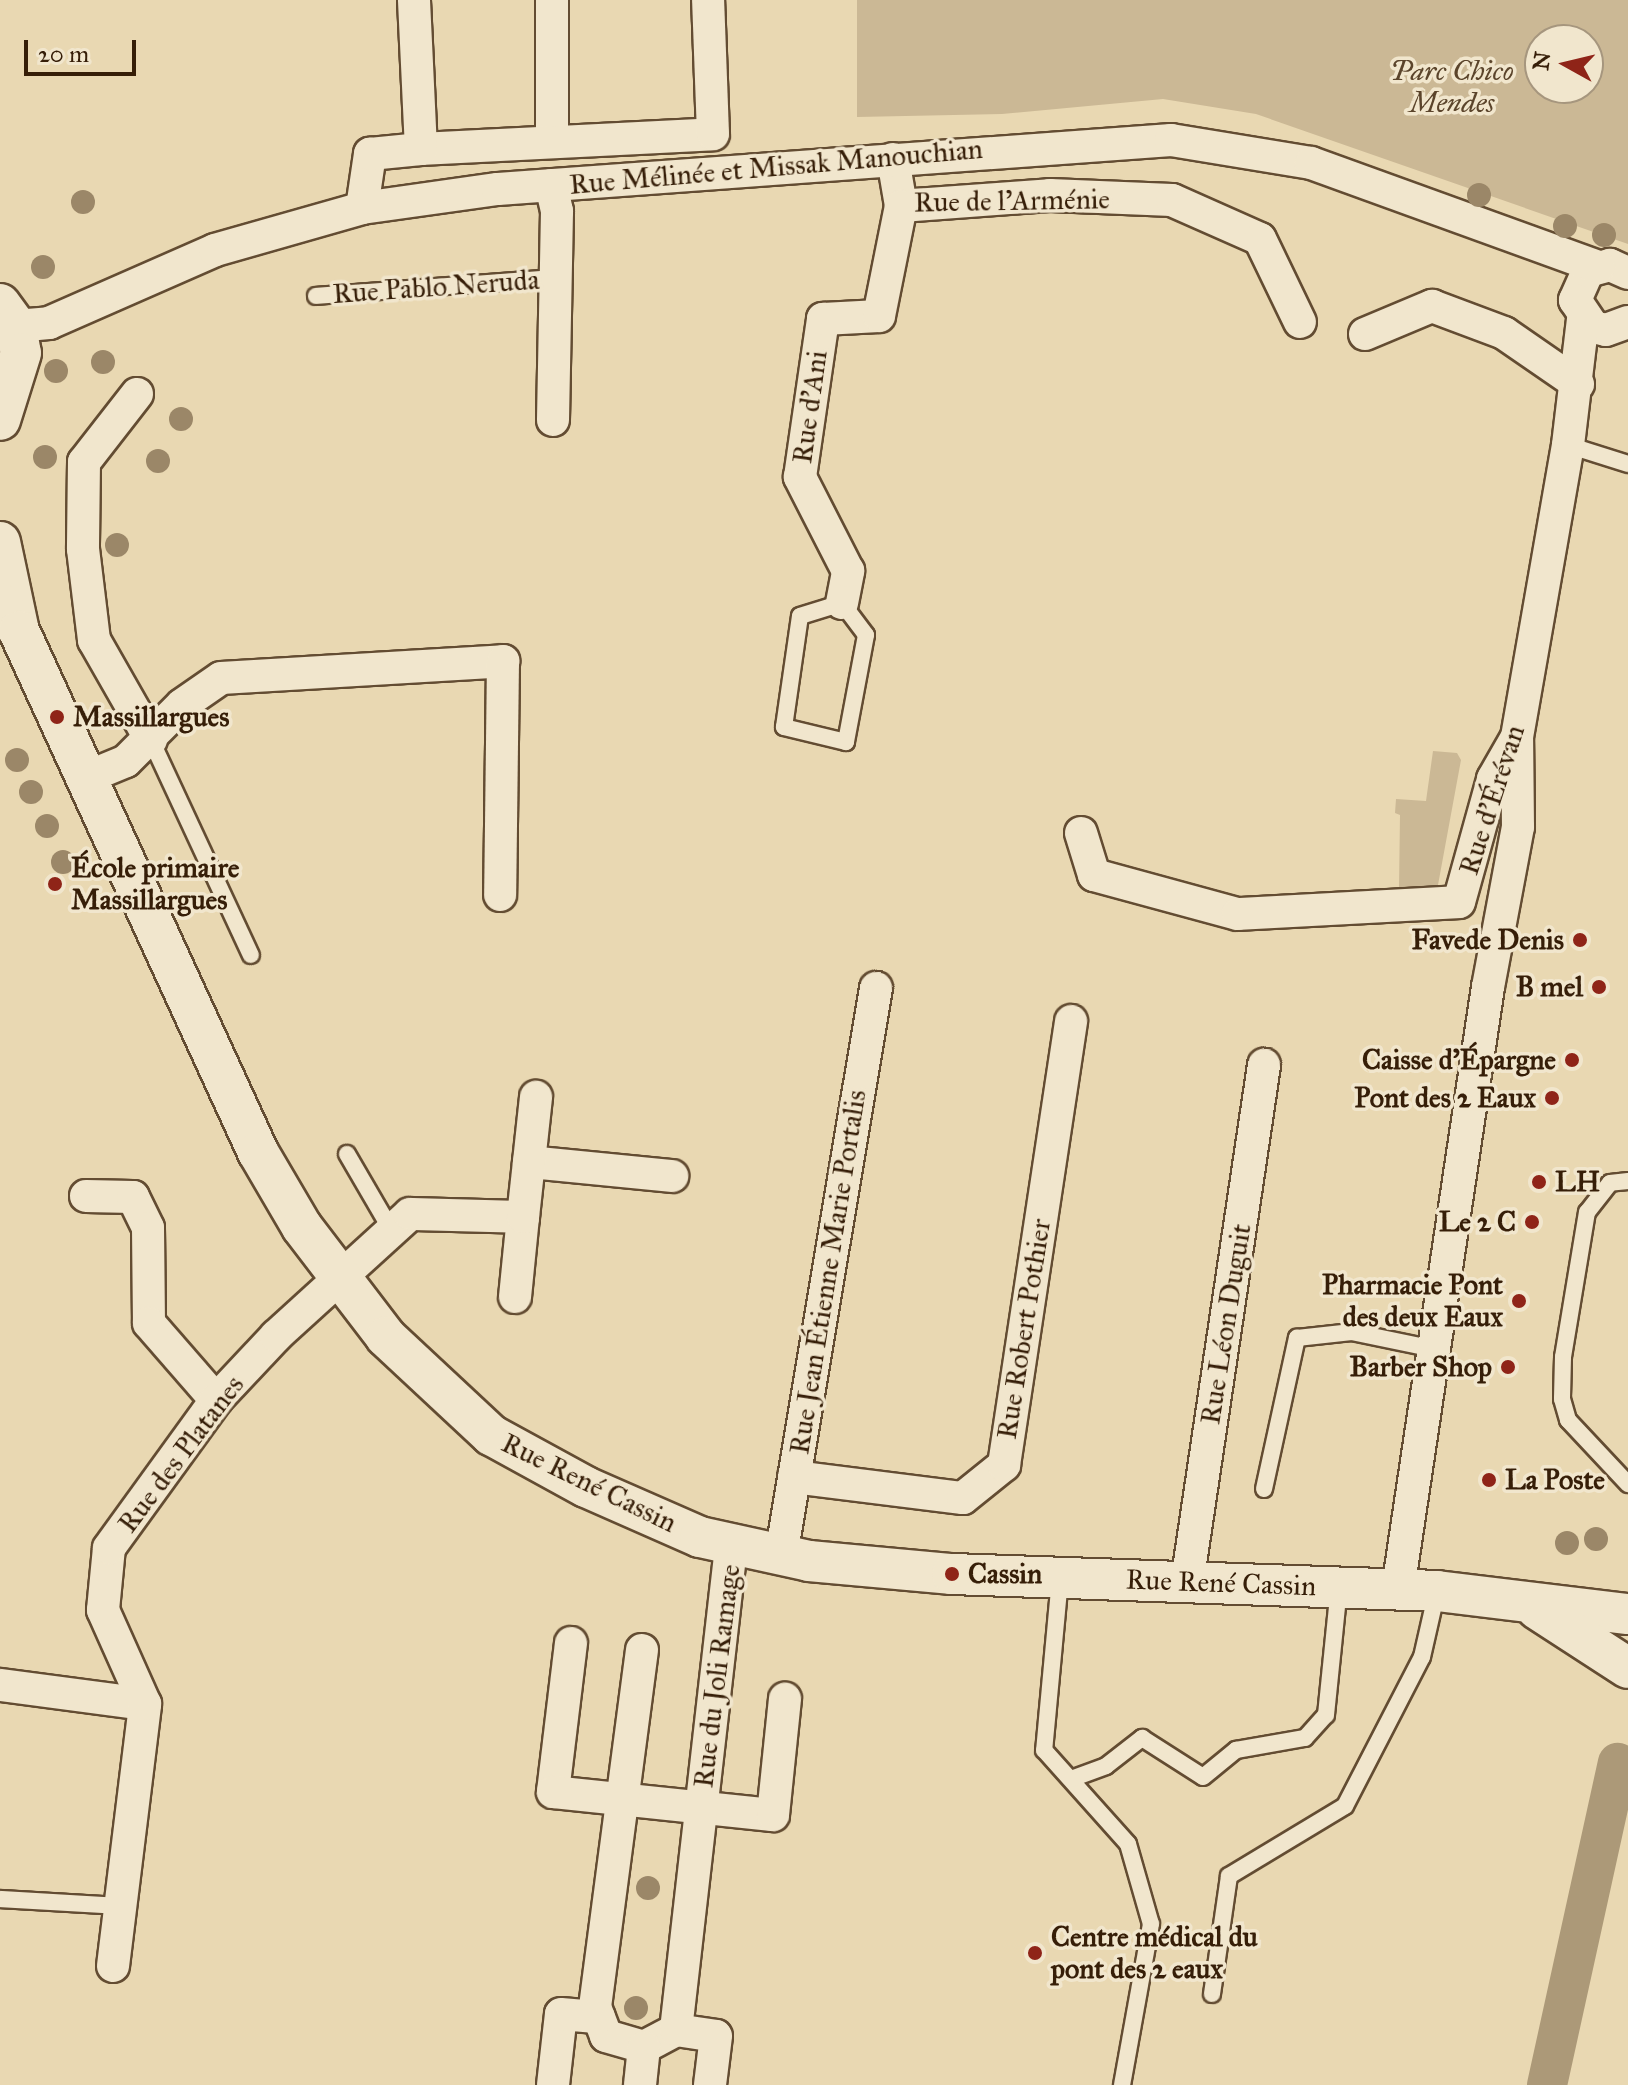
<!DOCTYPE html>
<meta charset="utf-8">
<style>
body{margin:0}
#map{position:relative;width:1628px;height:2085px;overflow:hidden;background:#e9d8b2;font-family:"IM FELL Great Primer",serif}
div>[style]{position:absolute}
.green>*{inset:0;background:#cbb895}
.canal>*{height:40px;margin:-20px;padding:0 20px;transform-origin:20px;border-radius:20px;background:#ac9978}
.roads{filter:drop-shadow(2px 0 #634c32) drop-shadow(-2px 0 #634c32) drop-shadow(0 2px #634c32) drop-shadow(0 -2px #634c32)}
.service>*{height:16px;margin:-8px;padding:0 8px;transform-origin:8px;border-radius:8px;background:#f1e6cd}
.minor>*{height:32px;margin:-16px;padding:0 16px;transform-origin:16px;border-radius:16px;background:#f1e6cd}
.tertiary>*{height:40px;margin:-20px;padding:0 20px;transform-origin:20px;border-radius:20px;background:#f1e6cd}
.trees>*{width:24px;height:24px;margin:-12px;border-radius:50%;background:#9b8768}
.dots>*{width:22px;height:22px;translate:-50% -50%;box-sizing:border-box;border:4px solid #f1e6cd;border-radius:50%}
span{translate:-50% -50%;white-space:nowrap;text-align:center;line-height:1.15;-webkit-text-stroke:7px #f1e6cd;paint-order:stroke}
.park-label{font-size:28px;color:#5b442b;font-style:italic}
.street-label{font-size:28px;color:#361e08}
.poi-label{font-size:28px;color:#361e08;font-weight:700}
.left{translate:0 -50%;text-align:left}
.right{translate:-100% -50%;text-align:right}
.north{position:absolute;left:1524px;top:24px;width:80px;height:80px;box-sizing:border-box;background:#f1e6cd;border:2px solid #a6967e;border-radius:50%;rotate:278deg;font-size:22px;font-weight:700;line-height:32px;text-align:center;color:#361e08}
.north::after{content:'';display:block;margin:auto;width:28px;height:36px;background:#8f2418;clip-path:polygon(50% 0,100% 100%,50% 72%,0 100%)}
.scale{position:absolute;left:24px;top:40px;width:112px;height:36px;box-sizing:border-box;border:4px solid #361e08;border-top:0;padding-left:10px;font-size:24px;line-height:28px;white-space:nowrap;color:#361e08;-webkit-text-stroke:6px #f1e6cd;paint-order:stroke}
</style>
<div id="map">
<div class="green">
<i style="clip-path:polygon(evenodd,857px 0,1628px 0,1628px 244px,1256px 114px,1163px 99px,1002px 114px,857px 117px,857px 0,1540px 40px,1588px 40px,1588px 88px,1540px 88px,1540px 40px)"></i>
<i style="clip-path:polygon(1433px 751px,1457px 753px,1461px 760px,1438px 885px,1431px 890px,1399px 889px,1400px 815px,1395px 813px,1396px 799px,1426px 801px)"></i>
</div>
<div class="canal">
<i style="left:1547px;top:2085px;width:330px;rotate:-77.6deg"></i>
</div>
<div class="roads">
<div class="service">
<i style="left:316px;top:296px;width:241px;rotate:-4.3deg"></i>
<i style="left:1568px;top:445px;width:63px;rotate:17.6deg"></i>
<i style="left:842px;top:603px;width:40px;rotate:53deg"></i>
<i style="left:866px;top:635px;width:109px;rotate:100.6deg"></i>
<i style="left:846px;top:742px;width:64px;rotate:-166.4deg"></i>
<i style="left:784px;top:727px;width:112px;rotate:-81.8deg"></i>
<i style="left:800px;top:616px;width:44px;rotate:-17.2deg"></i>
<i style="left:151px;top:740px;width:237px;rotate:65.1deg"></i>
<i style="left:347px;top:1154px;width:91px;rotate:59.8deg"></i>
<i style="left:1628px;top:1181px;width:18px;rotate:174deg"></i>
<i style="left:1610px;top:1183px;width:37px;rotate:128deg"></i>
<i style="left:1587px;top:1212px;width:147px;rotate:99.4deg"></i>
<i style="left:1563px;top:1357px;width:42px;rotate:91.4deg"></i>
<i style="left:1562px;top:1399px;width:22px;rotate:74deg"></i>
<i style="left:1568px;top:1420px;width:88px;rotate:46.8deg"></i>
<i style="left:1264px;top:1489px;width:155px;rotate:-77.7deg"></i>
<i style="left:1297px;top:1338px;width:55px;rotate:-6.2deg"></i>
<i style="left:1352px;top:1332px;width:84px;rotate:11.7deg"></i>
<i style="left:1060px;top:1579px;width:172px;rotate:95.3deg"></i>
<i style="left:1044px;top:1750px;width:126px;rotate:48.2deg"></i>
<i style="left:1128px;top:1844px;width:83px;rotate:74deg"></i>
<i style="left:1151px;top:1924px;width:164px;rotate:100.2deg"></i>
<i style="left:1071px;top:1779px;width:37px;rotate:-20deg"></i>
<i style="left:1106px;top:1766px;width:46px;rotate:-37.9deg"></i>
<i style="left:1142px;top:1738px;width:72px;rotate:32.6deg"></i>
<i style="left:1203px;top:1777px;width:43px;rotate:-39.3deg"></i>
<i style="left:1236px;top:1750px;width:70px;rotate:-9.9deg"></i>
<i style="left:1305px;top:1738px;width:31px;rotate:-48deg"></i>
<i style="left:1326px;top:1715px;width:128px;rotate:-84.2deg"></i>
<i style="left:0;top:1899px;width:121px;rotate:3.3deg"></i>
<i style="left:1212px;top:1994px;width:119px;rotate:-81.8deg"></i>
<i style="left:1229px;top:1876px;width:135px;rotate:-31.1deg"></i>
<i style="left:1345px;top:1806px;width:168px;rotate:-62.7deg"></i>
<i style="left:1422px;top:1657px;width:68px;rotate:-77.2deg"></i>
</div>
<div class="minor">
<i style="left:552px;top:0;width:142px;rotate:90deg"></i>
<i style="left:421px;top:149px;width:292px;rotate:-2.9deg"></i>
<i style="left:713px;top:134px;width:134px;rotate:-92.1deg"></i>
<i style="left:893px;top:159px;width:48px;rotate:80.3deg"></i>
<i style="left:901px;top:206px;width:149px;rotate:-4.2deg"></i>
<i style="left:1050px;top:195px;width:122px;rotate:2.3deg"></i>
<i style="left:1172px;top:200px;width:96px;rotate:23.9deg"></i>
<i style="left:1260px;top:239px;width:92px;rotate:64.3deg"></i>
<i style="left:551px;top:185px;width:27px;rotate:77deg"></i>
<i style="left:557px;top:211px;width:209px;rotate:91.1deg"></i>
<i style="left:362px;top:208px;width:55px;rotate:-81.6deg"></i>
<i style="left:370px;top:154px;width:51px;rotate:-5.6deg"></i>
<i style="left:421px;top:149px;width:149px;rotate:-92.7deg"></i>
<i style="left:1628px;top:273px;width:20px;rotate:-156deg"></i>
<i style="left:1610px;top:265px;width:23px;rotate:165deg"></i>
<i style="left:1588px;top:271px;width:32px;rotate:114deg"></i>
<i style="left:1575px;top:300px;width:32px;rotate:56deg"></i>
<i style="left:1593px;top:327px;width:13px;rotate:13deg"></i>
<i style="left:1606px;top:330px;width:23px;rotate:-20deg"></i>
<i style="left:16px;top:326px;width:33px;rotate:-5deg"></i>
<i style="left:49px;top:323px;width:181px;rotate:-23.7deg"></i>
<i style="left:215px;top:250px;width:153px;rotate:-15.9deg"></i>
<i style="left:362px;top:208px;width:137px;rotate:-8deg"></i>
<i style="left:498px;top:189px;width:675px;rotate:-4.16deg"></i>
<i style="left:1171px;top:140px;width:142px;rotate:9.3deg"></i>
<i style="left:1311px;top:163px;width:306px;rotate:19.9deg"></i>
<i style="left:1365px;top:334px;width:73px;rotate:-22.7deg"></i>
<i style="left:1432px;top:306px;width:77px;rotate:20.6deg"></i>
<i style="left:1504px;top:333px;width:90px;rotate:34.6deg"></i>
<i style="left:137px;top:394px;width:86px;rotate:127.9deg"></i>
<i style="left:84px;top:462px;width:87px;rotate:90.7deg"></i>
<i style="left:83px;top:549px;width:92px;rotate:83.1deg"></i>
<i style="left:94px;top:640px;width:115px;rotate:60.3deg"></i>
<i style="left:842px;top:603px;width:33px;rotate:-79deg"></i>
<i style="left:848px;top:571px;width:106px;rotate:-117.1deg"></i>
<i style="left:800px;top:477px;width:160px;rotate:-81.7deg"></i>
<i style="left:823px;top:319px;width:56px;rotate:-3.1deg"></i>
<i style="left:879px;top:316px;width:112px;rotate:-78.7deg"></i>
<i style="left:85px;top:778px;width:44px;rotate:-22.5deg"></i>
<i style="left:126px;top:761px;width:79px;rotate:-45deg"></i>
<i style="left:182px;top:705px;width:47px;rotate:-34.7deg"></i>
<i style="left:221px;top:678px;width:283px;rotate:-3.4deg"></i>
<i style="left:503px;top:661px;width:234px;rotate:90.7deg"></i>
<i style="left:1081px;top:833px;width:44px;rotate:72.8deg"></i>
<i style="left:1094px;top:875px;width:149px;rotate:15.2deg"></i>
<i style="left:1238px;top:914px;width:221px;rotate:-3.1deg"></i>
<i style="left:1459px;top:902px;width:128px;rotate:-74.5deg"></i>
<i style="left:1493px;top:779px;width:48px;rotate:-60.3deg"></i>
<i style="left:1517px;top:737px;width:296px;rotate:-80.1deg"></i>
<i style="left:1568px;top:445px;width:127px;rotate:-83.2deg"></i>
<i style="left:529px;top:1162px;width:144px;rotate:5.6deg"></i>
<i style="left:86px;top:1196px;width:47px;rotate:1.2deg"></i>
<i style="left:133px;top:1197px;width:34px;rotate:64deg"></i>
<i style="left:148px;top:1228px;width:95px;rotate:89.4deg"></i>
<i style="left:149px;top:1323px;width:102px;rotate:49deg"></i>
<i style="left:515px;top:1297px;width:80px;rotate:-84.3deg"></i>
<i style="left:794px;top:1477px;width:170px;rotate:7.1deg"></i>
<i style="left:963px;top:1498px;width:53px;rotate:-38.8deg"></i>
<i style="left:1004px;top:1465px;width:449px;rotate:-81.4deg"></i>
<i style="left:781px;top:1556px;width:576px;rotate:-80.5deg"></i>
<i style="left:1187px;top:1583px;width:524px;rotate:-81.54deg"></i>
<i style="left:1398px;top:1589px;width:609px;rotate:-81.5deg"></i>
<i style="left:1488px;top:987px;width:163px;rotate:-79.4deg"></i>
<i style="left:1518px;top:827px;width:89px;rotate:-90.6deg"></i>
<i style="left:571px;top:1643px;width:150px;rotate:96.9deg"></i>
<i style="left:553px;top:1792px;width:221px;rotate:6deg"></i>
<i style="left:773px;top:1815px;width:117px;rotate:-84.1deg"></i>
<i style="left:642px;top:1650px;width:360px;rotate:97.5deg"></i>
<i style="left:595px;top:2007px;width:31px;rotate:69deg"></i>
<i style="left:606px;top:2036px;width:40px;rotate:16deg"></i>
<i style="left:644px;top:2047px;width:36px;rotate:-28deg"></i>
<i style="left:676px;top:2030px;width:487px;rotate:-83.5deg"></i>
<i style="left:0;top:1685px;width:146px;rotate:7.5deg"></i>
<i style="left:113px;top:1966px;width:264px;rotate:-83deg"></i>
<i style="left:145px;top:1704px;width:103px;rotate:-114.1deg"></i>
<i style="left:103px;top:1610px;width:62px;rotate:-84.5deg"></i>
<i style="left:109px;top:1548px;width:183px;rotate:-54.1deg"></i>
<i style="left:216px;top:1400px;width:88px;rotate:-46.8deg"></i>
<i style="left:276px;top:1336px;width:181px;rotate:-42.3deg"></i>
<i style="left:410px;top:1214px;width:113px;rotate:1.5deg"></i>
<i style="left:523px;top:1217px;width:121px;rotate:-83.8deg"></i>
<i style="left:676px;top:2030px;width:40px;rotate:8.5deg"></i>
<i style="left:716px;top:2036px;width:49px;rotate:97deg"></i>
<i style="left:553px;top:2085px;width:71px;rotate:-83.6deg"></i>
<i style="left:561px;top:2014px;width:38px;rotate:5deg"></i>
<i style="left:640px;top:2085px;width:38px;rotate:-84deg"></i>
</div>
<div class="tertiary">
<i style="left:0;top:304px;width:27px;rotate:54deg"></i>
<i style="left:16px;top:326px;width:27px;rotate:80deg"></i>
<i style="left:21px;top:353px;width:70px;rotate:107.4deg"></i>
<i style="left:0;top:542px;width:87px;rotate:78deg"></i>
<i style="left:0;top:603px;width:34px;rotate:56deg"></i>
<i style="left:19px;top:631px;width:573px;rotate:65.36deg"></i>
<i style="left:258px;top:1152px;width:87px;rotate:59.6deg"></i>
<i style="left:302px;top:1227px;width:138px;rotate:52.6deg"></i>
<i style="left:386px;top:1337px;width:144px;rotate:43deg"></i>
<i style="left:491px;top:1435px;width:108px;rotate:28.7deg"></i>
<i style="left:586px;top:1487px;width:124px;rotate:23.7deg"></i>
<i style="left:700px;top:1537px;width:112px;rotate:12.4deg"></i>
<i style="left:809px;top:1561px;width:144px;rotate:5.2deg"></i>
<i style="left:952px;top:1574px;width:485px;rotate:2deg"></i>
<i style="left:1437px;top:1591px;width:192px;rotate:6.9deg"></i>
<i style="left:1537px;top:1609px;width:108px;rotate:33deg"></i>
</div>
</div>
<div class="trees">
<i style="left:1479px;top:195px"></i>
<i style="left:83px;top:202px"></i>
<i style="left:1565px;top:226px"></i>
<i style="left:1604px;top:235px"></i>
<i style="left:43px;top:267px"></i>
<i style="left:103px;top:362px"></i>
<i style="left:56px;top:371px"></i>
<i style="left:181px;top:419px"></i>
<i style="left:45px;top:457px"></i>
<i style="left:158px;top:461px"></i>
<i style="left:117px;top:545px"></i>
<i style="left:17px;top:760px"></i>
<i style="left:31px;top:792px"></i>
<i style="left:47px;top:826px"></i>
<i style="left:63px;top:862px"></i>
<i style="left:1596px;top:1539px"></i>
<i style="left:1567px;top:1543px"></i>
<i style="left:648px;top:1888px"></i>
<i style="left:636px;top:2008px"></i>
</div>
<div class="dots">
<i style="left:57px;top:717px;background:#8f2418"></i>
<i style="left:55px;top:884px;background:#8f2418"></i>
<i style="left:1580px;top:940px;background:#8f2418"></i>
<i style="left:1599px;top:987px;background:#8f2418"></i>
<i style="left:1572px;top:1060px;background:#8f2418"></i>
<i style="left:1552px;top:1098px;background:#8f2418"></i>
<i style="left:1539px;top:1182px;background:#8f2418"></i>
<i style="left:1532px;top:1222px;background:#8f2418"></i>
<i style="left:1519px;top:1301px;background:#8f2418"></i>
<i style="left:1508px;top:1367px;background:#8f2418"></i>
<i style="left:1489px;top:1480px;background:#8f2418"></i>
<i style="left:952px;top:1574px;background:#8f2418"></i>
<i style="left:1035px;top:1953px;background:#8f2418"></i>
</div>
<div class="park-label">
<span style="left:1452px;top:87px">Parc Chico<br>Mendes</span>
</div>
<div class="street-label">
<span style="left:776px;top:167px;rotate:-5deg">Rue Mélinée et Missak Manouchian</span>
<span style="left:1012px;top:201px;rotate:-1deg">Rue de l'Arménie</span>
<span style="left:436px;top:287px;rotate:-4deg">Rue Pablo Neruda</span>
<span style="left:810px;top:407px;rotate:-82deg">Rue d'Ani</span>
<span style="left:1492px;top:800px;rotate:-72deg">Rue d'Érévan</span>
<span style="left:828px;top:1272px;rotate:-81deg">Rue Jean Étienne Marie Portalis</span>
<span style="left:1226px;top:1324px;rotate:-81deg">Rue Léon Duguit</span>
<span style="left:1024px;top:1329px;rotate:-81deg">Rue Robert Pothier</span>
<span style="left:181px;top:1454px;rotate:-53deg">Rue des Platanes</span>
<span style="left:589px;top:1483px;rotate:26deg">Rue René Cassin</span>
<span style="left:1221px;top:1583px;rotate:2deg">Rue René Cassin</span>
<span style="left:717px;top:1676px;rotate:-83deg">Rue du Joli Ramage</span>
</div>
<div class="poi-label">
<span class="left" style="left:73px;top:717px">Massillargues</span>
<span class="left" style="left:71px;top:884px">École primaire<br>Massillargues</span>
<span class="right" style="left:1564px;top:940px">Favede Denis</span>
<span class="right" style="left:1583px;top:987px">B mel</span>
<span class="right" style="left:1556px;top:1060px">Caisse d'Épargne</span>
<span class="right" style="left:1536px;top:1098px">Pont des 2 Eaux</span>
<span class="left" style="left:1555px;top:1182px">LH</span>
<span class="right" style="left:1516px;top:1222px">Le 2 C</span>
<span class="right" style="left:1503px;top:1301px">Pharmacie Pont<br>des deux Eaux</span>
<span class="right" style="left:1492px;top:1367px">Barber Shop</span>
<span class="left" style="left:1505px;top:1480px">La Poste</span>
<span class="left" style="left:968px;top:1574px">Cassin</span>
<span class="left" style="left:1051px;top:1953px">Centre médical du<br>pont des 2 eaux</span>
</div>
<div class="north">N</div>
<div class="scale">20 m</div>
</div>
